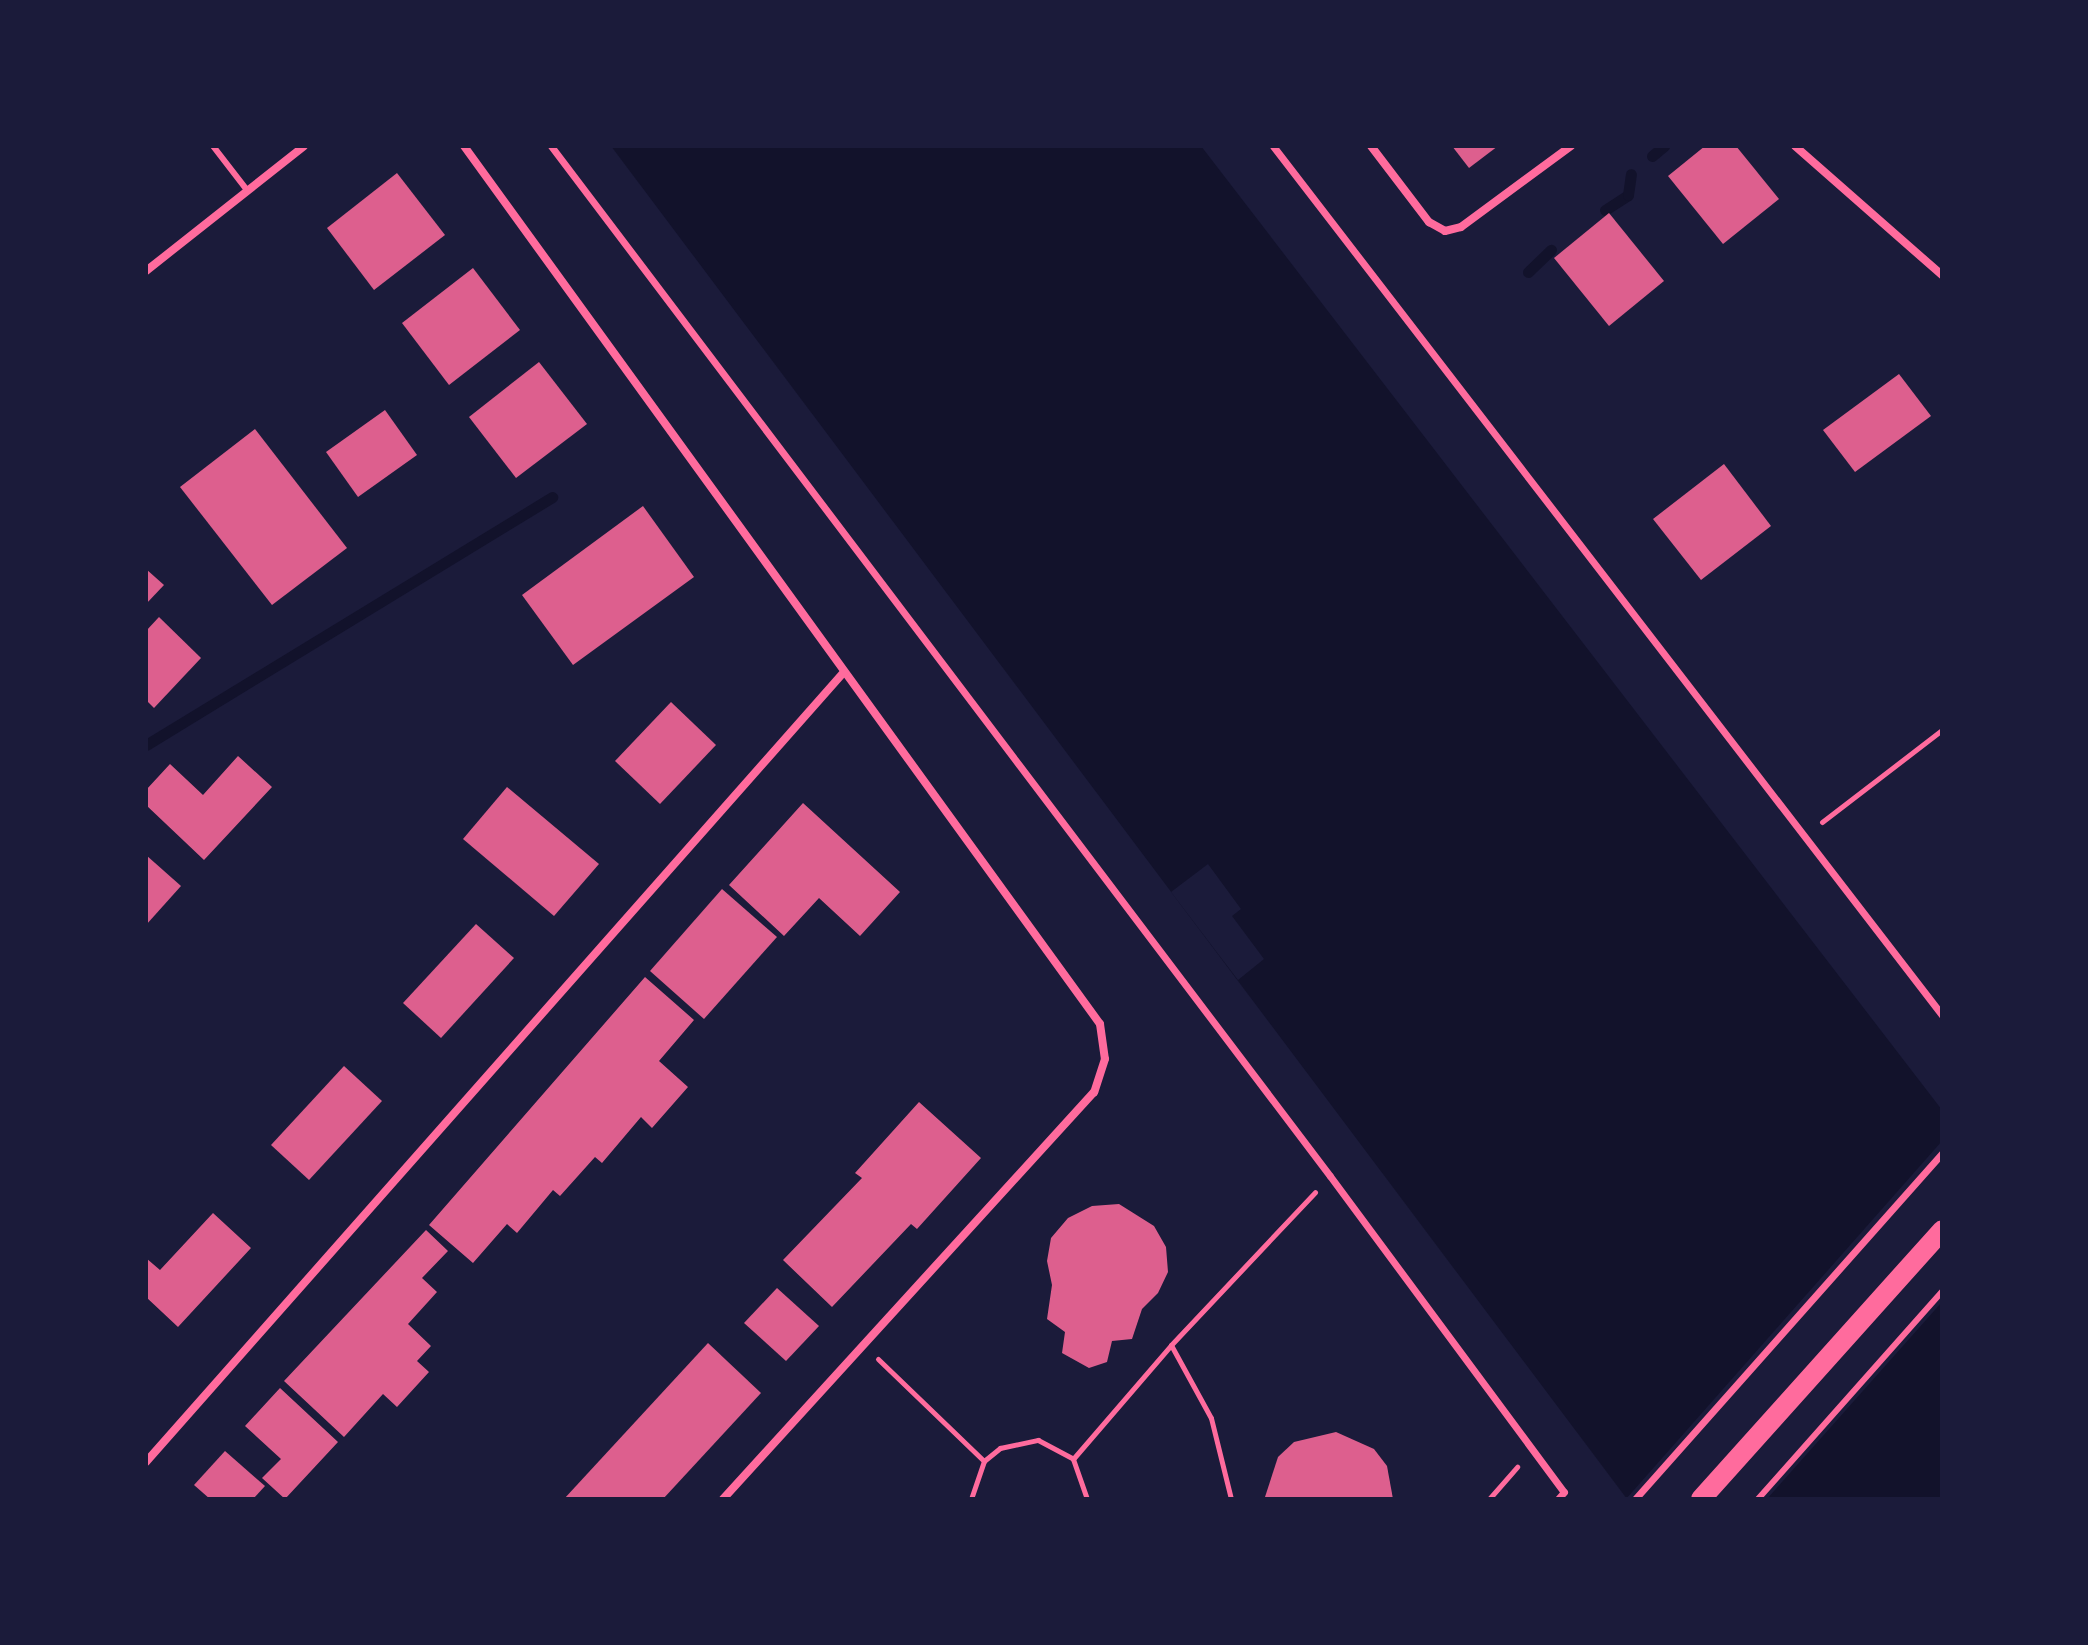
<!DOCTYPE html>
<style>
body{margin:0}
#map{position:relative;width:2088px;height:1645px;overflow:hidden;background:#1b1b3a;font-family:Rubik,sans-serif}
div>[style]{position:absolute}
.water>*{inset:0;background:#12122b}
.pier>*{inset:0;background:#1b1b3a}
.stream>*{height:11px;margin:-5.5px;padding:0 5.5px;transform-origin:5.5px;border-radius:5.5px;background:#12122b}
.building>*{inset:0;background:#dd5f8e}
.path>*{height:5px;margin:-2.5px;padding:0 2.5px;transform-origin:2.5px;border-radius:2.5px;background:#ff6b9d}
.service>*{height:6px;margin:-3px;padding:0 3px;transform-origin:3px;border-radius:3px;background:#ff6b9d}
.pedestrian>*{height:7px;margin:-3.5px;padding:0 3.5px;transform-origin:3.5px;border-radius:3.5px;background:#ff6b9d}
.minor>*{height:8px;margin:-4px;padding:0 4px;transform-origin:4px;border-radius:4px;background:#ff6b9d}
.primary>*{height:20px;margin:-10px;padding:0 10px;transform-origin:10px;border-radius:10px;background:#ff6b9d}
span{translate:-50% -50%;white-space:nowrap;text-align:center;line-height:1.15;-webkit-text-stroke:6px #1b1b3a;paint-order:stroke}
.frame{position:absolute;inset:0;border:148px solid #1b1b3a;pointer-events:none}
</style>
<div id="map">
<div class="water">
<i style="clip-path:polygon(611px 146px,1201px 146px,1942px 1110px,1942px 1499px,1627px 1499px)"></i>
</div>
<div class="pier">
<i style="clip-path:polygon(1208px 864px,1241px 909px,1232px 916px,1264px 959px,1238px 980px,1171px 892px)"></i>
<i style="clip-path:polygon(1942px 1141px,1942px 1302px,1767px 1499px,1626px 1499px)"></i>
</div>
<div class="stream">
<i style="left:1652px;top:156px;width:16px;rotate:-40deg"></i>
<i style="left:1605px;top:210px;width:27px;rotate:-33deg"></i>
<i style="left:1628px;top:195px;width:21px;rotate:-82deg"></i>
<i style="left:1528px;top:272px;width:32px;rotate:-44deg"></i>
<i style="left:146px;top:745px;width:476px;rotate:-31.4deg"></i>
</div>
<div class="building">
<i style="clip-path:polygon(1452px 146px,1498px 146px,1469px 168px)"></i>
<i style="clip-path:polygon(1705px 146px,1736px 146px,1779px 199px,1723px 244px,1668px 176px)"></i>
<i style="clip-path:polygon(397px 173px,445px 235px,374px 290px,327px 228px)"></i>
<i style="clip-path:polygon(1609px 213px,1664px 281px,1609px 326px,1554px 258px)"></i>
<i style="clip-path:polygon(473px 268px,520px 330px,449px 385px,402px 323px)"></i>
<i style="clip-path:polygon(539px 362px,587px 424px,516px 478px,469px 417px)"></i>
<i style="clip-path:polygon(1899px 374px,1931px 416px,1855px 472px,1823px 430px)"></i>
<i style="clip-path:polygon(385px 410px,417px 455px,358px 497px,326px 452px)"></i>
<i style="clip-path:polygon(255px 429px,347px 548px,272px 605px,180px 487px)"></i>
<i style="clip-path:polygon(1724px 464px,1771px 526px,1701px 580px,1653px 519px)"></i>
<i style="clip-path:polygon(643px 506px,694px 577px,573px 665px,522px 595px)"></i>
<i style="clip-path:polygon(146px 569px,164px 585px,146px 604px)"></i>
<i style="clip-path:polygon(159px 617px,201px 658px,154px 708px,146px 700px,146px 631px)"></i>
<i style="clip-path:polygon(671px 702px,716px 745px,660px 804px,615px 761px)"></i>
<i style="clip-path:polygon(238px 756px,272px 787px,204px 860px,146px 805px,146px 790px,170px 764px,203px 795px)"></i>
<i style="clip-path:polygon(507px 787px,599px 864px,554px 916px,463px 839px)"></i>
<i style="clip-path:polygon(803px 803px,900px 892px,860px 936px,819px 898px,784px 936px,729px 885px)"></i>
<i style="clip-path:polygon(146px 855px,181px 886px,146px 925px)"></i>
<i style="clip-path:polygon(722px 889px,777px 937px,704px 1019px,650px 971px)"></i>
<i style="clip-path:polygon(476px 924px,514px 958px,441px 1038px,403px 1003px)"></i>
<i style="clip-path:polygon(645px 977px,694px 1020px,659px 1061px,688px 1087px,652px 1128px,641px 1117px,602px 1163px,595px 1157px,560px 1196px,553px 1190px,517px 1233px,507px 1224px,473px 1263px,429px 1225px)"></i>
<i style="clip-path:polygon(344px 1066px,382px 1101px,309px 1180px,271px 1145px)"></i>
<i style="clip-path:polygon(919px 1102px,981px 1158px,917px 1229px,911px 1224px,832px 1307px,783px 1260px,862px 1178px,855px 1173px)"></i>
<i style="clip-path:polygon(1119px 1204px,1154px 1226px,1166px 1247px,1168px 1272px,1158px 1293px,1142px 1309px,1132px 1339px,1112px 1341px,1107px 1362px,1089px 1368px,1062px 1353px,1065px 1332px,1047px 1319px,1052px 1285px,1047px 1261px,1051px 1238px,1068px 1218px,1092px 1206px)"></i>
<i style="clip-path:polygon(213px 1213px,251px 1248px,178px 1327px,146px 1297px,146px 1258px,160px 1270px)"></i>
<i style="clip-path:polygon(426px 1230px,448px 1251px,422px 1278px,437px 1292px,408px 1324px,431px 1346px,417px 1361px,429px 1372px,397px 1407px,383px 1394px,344px 1437px,284px 1381px)"></i>
<i style="clip-path:polygon(777px 1288px,819px 1326px,786px 1361px,744px 1323px)"></i>
<i style="clip-path:polygon(708px 1343px,761px 1393px,663px 1499px,564px 1499px)"></i>
<i style="clip-path:polygon(280px 1388px,338px 1442px,285px 1499px,262px 1478px,281px 1459px,245px 1426px)"></i>
<i style="clip-path:polygon(1336px 1432px,1374px 1449px,1387px 1466px,1393px 1499px,1265px 1497px,1278px 1457px,1294px 1442px)"></i>
<i style="clip-path:polygon(225px 1451px,265px 1486px,253px 1499px,210px 1499px,194px 1485px)"></i>
</div>
<div class="path">
<i style="left:1822px;top:822px;width:151px;rotate:-37.5deg"></i>
<i style="left:1171px;top:1345px;width:83px;rotate:61.3deg"></i>
<i style="left:1211px;top:1418px;width:83px;rotate:76.1deg"></i>
<i style="left:878px;top:1359px;width:147px;rotate:43.9deg"></i>
<i style="left:1073px;top:1459px;width:150px;rotate:-49.3deg"></i>
<i style="left:1171px;top:1345px;width:210px;rotate:-46.7deg"></i>
<i style="left:971px;top:1499px;width:40px;rotate:-71.1deg"></i>
<i style="left:984px;top:1461px;width:21px;rotate:-39deg"></i>
<i style="left:1000px;top:1448px;width:39px;rotate:-12deg"></i>
<i style="left:1038px;top:1440px;width:40px;rotate:28deg"></i>
<i style="left:1073px;top:1459px;width:42px;rotate:70.7deg"></i>
<i style="left:1489px;top:1499px;width:43px;rotate:-48.8deg"></i>
</div>
<div class="service">
<i style="left:213px;top:146px;width:56px;rotate:52.3deg"></i>
<i style="left:1758px;top:1499px;width:277px;rotate:-48.4deg"></i>
</div>
<div class="pedestrian">
<i style="left:551px;top:146px;width:1291px;rotate:52.9deg"></i>
<i style="left:1330px;top:1176px;width:393px;rotate:53.5deg"></i>
<i style="left:1564px;top:1492px;width:9px;rotate:131deg"></i>
<i style="left:1273px;top:146px;width:1097px;rotate:52.41deg"></i>
<i style="left:1635px;top:1499px;width:463px;rotate:-48.4deg"></i>
</div>
<div class="minor">
<i style="left:464px;top:146px;width:1084px;rotate:54.08deg"></i>
<i style="left:1100px;top:1024px;width:35px;rotate:82deg"></i>
<i style="left:1105px;top:1059px;width:35px;rotate:108deg"></i>
<i style="left:1094px;top:1092px;width:551px;rotate:132.35deg"></i>
<i style="left:1371px;top:146px;width:96px;rotate:52.7deg"></i>
<i style="left:1429px;top:222px;width:18px;rotate:29deg"></i>
<i style="left:1445px;top:231px;width:16px;rotate:-14deg"></i>
<i style="left:1461px;top:227px;width:137px;rotate:-36.4deg"></i>
<i style="left:1795px;top:146px;width:196px;rotate:41.3deg"></i>
<i style="left:146px;top:271px;width:201px;rotate:-38.3deg"></i>
<i style="left:146px;top:1462px;width:1053px;rotate:-48.54deg"></i>
</div>
<div class="primary">
<i style="left:1701px;top:1499px;width:361px;rotate:-48.1deg"></i>
</div>
<div class="frame"></div>
</div>
